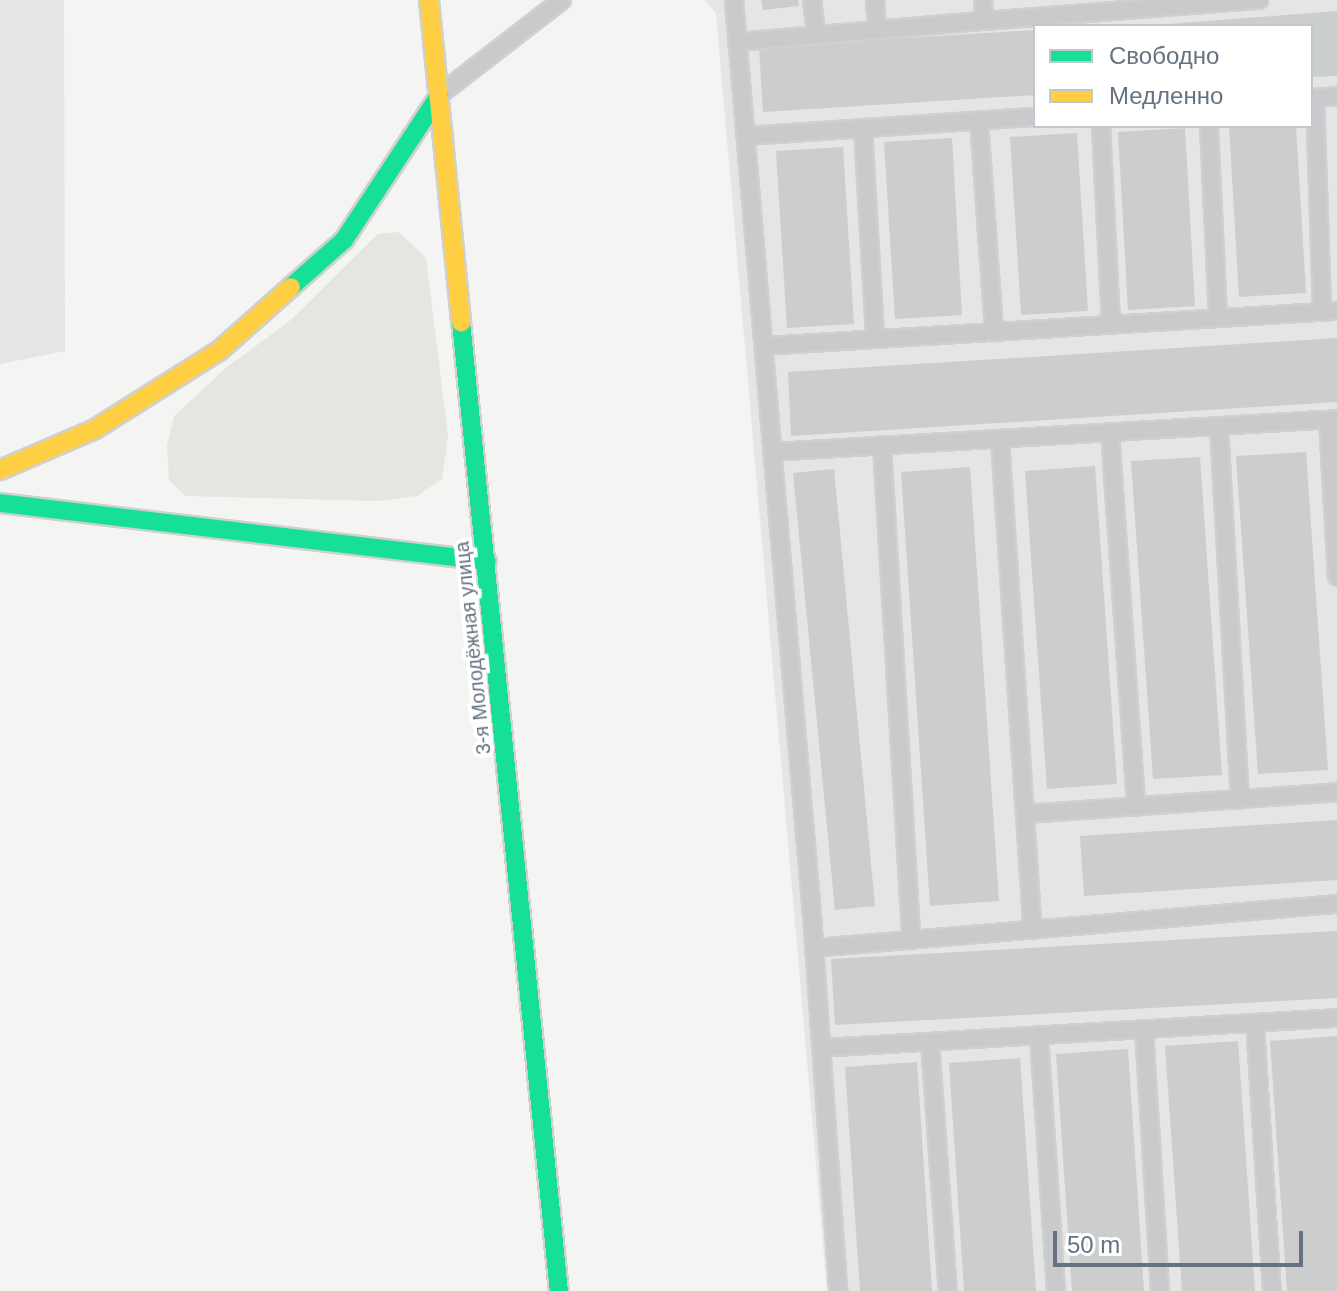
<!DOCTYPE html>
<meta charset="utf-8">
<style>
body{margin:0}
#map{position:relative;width:1337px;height:1291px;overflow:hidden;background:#f4f4f2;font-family:Arial,sans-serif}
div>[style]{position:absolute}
.built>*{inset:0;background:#e4e5e5}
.green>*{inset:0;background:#e3e6e1}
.building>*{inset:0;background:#cccdcd}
.roads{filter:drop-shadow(2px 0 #d0d0d0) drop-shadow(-2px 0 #d0d0d0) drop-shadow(0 2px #d0d0d0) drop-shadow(0 -2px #d0d0d0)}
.lane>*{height:16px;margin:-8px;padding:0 8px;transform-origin:8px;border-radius:8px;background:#cacacc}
.fast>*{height:18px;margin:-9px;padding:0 9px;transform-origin:9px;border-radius:9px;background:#16e098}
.slow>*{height:18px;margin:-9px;padding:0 9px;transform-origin:9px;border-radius:9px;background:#ffcf43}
span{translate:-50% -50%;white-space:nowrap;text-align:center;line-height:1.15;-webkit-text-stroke:8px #fff;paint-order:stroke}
.street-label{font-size:20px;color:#657281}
.legend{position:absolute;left:1033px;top:24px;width:280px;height:104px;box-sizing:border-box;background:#fff;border:2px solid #c1c7cd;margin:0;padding:10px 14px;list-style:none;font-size:24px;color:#657281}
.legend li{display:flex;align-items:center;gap:16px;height:40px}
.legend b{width:40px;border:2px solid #c1c7cd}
.scale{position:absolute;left:1053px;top:1231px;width:250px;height:36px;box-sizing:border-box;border:4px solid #657281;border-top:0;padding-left:10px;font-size:24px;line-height:28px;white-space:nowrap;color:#657281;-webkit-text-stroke:6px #fff;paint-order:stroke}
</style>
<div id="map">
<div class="built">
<i style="clip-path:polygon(0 0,64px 0,65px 351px,0 364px)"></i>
<i style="clip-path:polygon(evenodd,704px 0,1337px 0,1337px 1291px,827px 1291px,716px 13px,704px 0,1035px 26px,1311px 26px,1311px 126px,1035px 126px,1035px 26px)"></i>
</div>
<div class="green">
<i style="clip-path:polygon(399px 232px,426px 258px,448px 436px,442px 479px,417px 496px,377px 501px,186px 496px,169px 480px,167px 445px,174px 416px,226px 368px,292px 319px,378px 234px)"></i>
</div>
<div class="building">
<i style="clip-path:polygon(761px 0,798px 0,799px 6px,763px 10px)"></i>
<i style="clip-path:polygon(1337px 11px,1337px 76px,1311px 77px,1311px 26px,1141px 26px)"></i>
<i style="clip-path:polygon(1035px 30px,1035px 95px,763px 112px,759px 47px)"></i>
<i style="clip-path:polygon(1229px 126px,1296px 126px,1306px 293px,1239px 297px)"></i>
<i style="clip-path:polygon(1185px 128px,1195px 306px,1128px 310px,1118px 132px)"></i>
<i style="clip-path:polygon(1077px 133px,1088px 311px,1021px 315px,1010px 137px)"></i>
<i style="clip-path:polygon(952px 138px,962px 315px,895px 319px,884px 142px)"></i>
<i style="clip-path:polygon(843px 147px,854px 324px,787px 328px,776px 151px)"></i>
<i style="clip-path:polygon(1337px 338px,1337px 402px,791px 436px,788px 372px)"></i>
<i style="clip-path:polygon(1306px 452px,1328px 770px,1258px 774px,1236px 456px)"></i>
<i style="clip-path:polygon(1200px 457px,1222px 775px,1153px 779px,1131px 461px)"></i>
<i style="clip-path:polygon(1095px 466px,1117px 784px,1047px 789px,1025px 471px)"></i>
<i style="clip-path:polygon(970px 467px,999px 901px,930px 906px,901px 472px)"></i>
<i style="clip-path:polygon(834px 469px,875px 906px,835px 910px,793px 473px)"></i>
<i style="clip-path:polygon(1337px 820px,1337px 880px,1084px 896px,1080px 836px)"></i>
<i style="clip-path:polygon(1337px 931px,1337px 998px,835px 1025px,831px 959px)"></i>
<i style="clip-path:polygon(1337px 1036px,1337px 1291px,1287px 1291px,1270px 1041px)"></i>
<i style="clip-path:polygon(1238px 1041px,1255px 1291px,1182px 1291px,1165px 1046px)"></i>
<i style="clip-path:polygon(1128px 1049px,1144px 1291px,1072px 1291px,1056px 1054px)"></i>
<i style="clip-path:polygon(1020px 1058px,1036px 1291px,964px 1291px,949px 1063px)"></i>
<i style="clip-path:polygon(917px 1062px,932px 1291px,860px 1291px,845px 1067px)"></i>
</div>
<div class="roads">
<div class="lane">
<i style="left:734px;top:0;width:918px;rotate:85.13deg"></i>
<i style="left:812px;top:915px;width:377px;rotate:86deg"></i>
<i style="left:812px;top:0;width:35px;rotate:83deg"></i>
<i style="left:875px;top:0;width:30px;rotate:86deg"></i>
<i style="left:983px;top:0;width:21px;rotate:87deg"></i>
<i style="left:984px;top:21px;width:276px;rotate:-4.4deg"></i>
<i style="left:737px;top:42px;width:248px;rotate:-4.9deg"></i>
<i style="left:443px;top:92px;width:150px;rotate:-37.7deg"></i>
<i style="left:1311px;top:98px;width:26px;rotate:-4deg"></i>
<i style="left:1315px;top:98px;width:214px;rotate:88.1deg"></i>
<i style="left:979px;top:121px;width:212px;rotate:85.9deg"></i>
<i style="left:1101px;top:126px;width:198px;rotate:87.1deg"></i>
<i style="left:1209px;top:126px;width:192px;rotate:87.3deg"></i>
<i style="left:863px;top:128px;width:211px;rotate:86.7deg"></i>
<i style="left:746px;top:136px;width:290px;rotate:-3.8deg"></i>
<i style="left:764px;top:346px;width:574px;rotate:-3.5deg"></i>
<i style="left:1328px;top:420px;width:157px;rotate:86.7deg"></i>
<i style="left:1219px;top:426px;width:374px;rotate:86.8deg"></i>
<i style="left:1110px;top:432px;width:376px;rotate:86deg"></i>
<i style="left:1000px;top:439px;width:492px;rotate:86.2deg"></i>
<i style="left:882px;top:445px;width:496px;rotate:86.6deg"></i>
<i style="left:772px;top:452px;width:566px;rotate:-3.34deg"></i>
<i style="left:1026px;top:814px;width:312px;rotate:-4deg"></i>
<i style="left:814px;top:948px;width:525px;rotate:-4.81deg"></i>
<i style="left:1255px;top:1023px;width:269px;rotate:86.4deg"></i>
<i style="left:1144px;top:1029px;width:262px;rotate:86.5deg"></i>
<i style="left:1039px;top:1035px;width:257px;rotate:86.2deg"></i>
<i style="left:930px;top:1042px;width:250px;rotate:85.9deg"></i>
<i style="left:821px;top:1048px;width:517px;rotate:-3.33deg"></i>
</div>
<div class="fast">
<i style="left:291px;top:287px;width:71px;rotate:-41.6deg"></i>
<i style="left:344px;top:240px;width:173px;rotate:-56.6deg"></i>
<i style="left:461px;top:322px;width:974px;rotate:84.23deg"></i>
<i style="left:0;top:503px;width:490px;rotate:6.8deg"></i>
</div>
<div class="slow">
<i style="left:429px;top:0;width:324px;rotate:84.3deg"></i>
<i style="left:0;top:470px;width:103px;rotate:-23.3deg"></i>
<i style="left:95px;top:429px;width:146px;rotate:-32.2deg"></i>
<i style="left:219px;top:351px;width:96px;rotate:-41.6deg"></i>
</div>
</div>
<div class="street-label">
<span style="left:473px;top:648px;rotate:-96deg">3-я Молодёжная улица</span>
</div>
<ul class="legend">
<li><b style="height:10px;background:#16e098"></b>Свободно</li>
<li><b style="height:10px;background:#ffcf43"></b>Медленно</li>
</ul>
<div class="scale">50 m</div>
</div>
